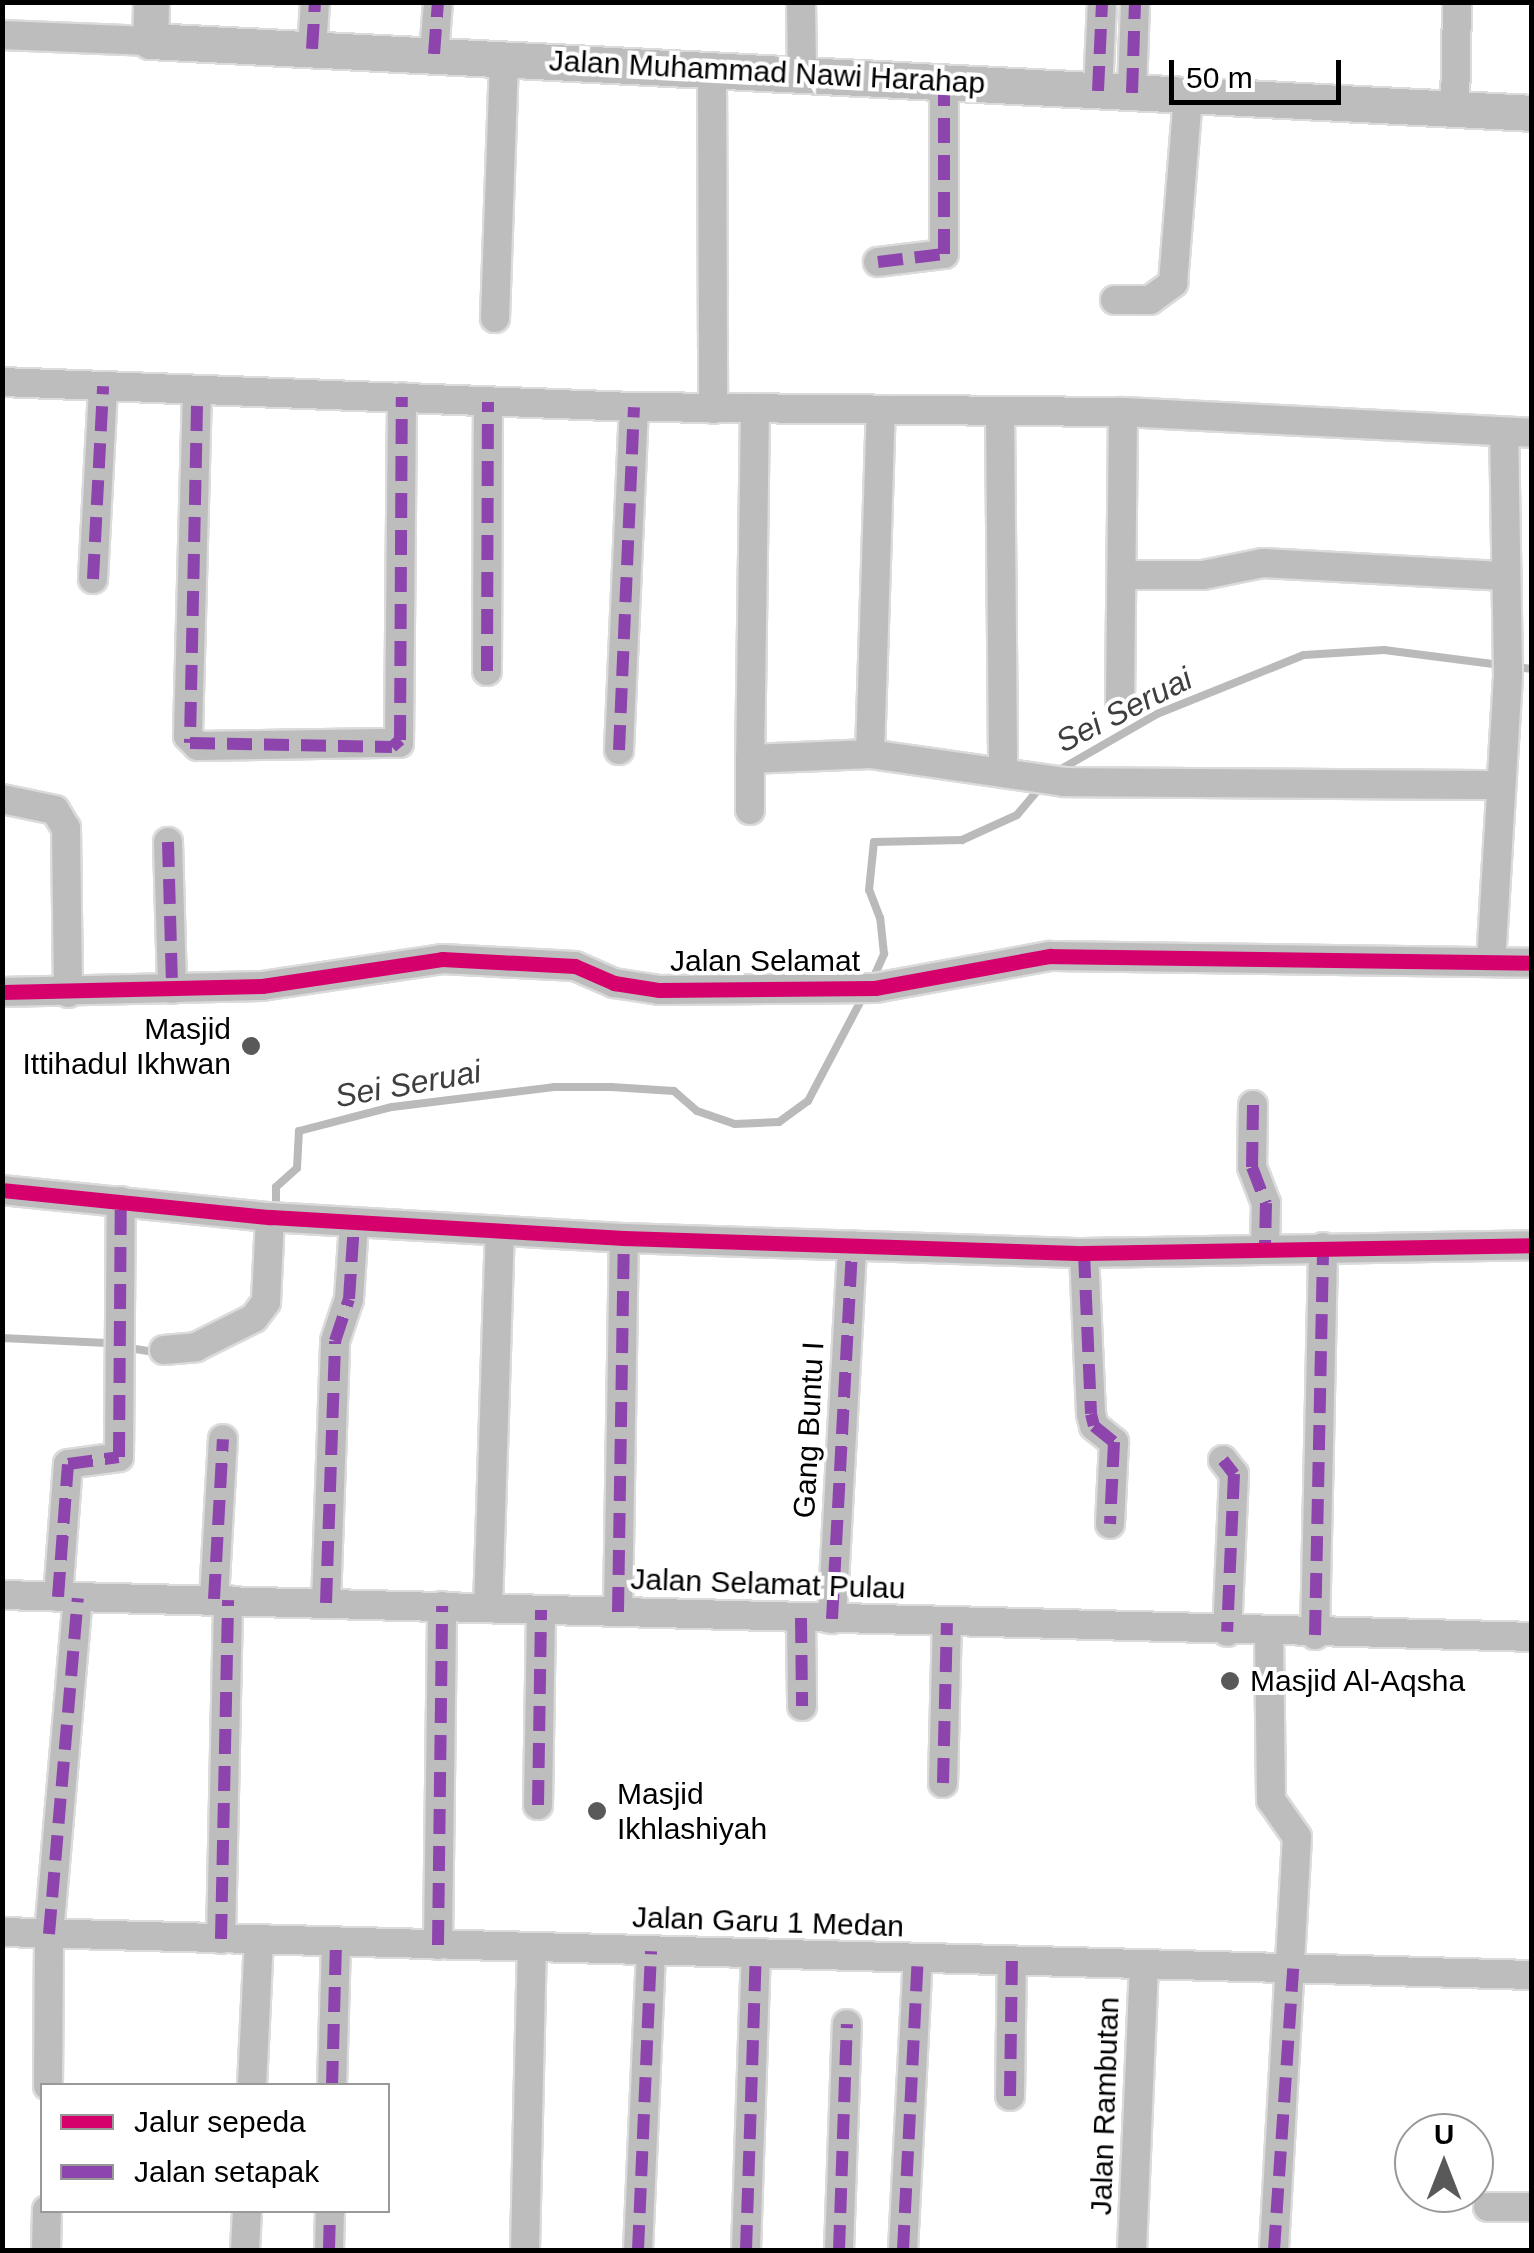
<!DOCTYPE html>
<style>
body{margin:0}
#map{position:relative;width:1534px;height:2253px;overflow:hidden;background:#fff;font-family:Helvetica,sans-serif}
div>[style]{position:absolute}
.stream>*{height:8px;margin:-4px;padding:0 4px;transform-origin:4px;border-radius:4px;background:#bababa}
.roads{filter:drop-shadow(2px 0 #dbdbdb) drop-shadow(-2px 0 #dbdbdb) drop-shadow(0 2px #dbdbdb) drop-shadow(0 -2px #dbdbdb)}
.minor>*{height:28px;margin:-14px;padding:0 14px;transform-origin:14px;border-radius:14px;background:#bdbdbd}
.major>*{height:35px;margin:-17.5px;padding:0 17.5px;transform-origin:17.5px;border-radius:17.5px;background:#bdbdbd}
.quiet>*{height:12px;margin-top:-6px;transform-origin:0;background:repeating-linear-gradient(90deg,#8e44ad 0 25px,transparent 0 37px)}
.cycleway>*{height:15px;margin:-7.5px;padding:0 7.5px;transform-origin:7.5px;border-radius:7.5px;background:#d6006c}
.dots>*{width:28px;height:28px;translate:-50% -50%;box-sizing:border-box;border:5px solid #fff;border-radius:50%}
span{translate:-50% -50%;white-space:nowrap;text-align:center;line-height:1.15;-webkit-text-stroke:8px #fff;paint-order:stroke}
.street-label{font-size:30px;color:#000}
.poi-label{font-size:30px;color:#000}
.right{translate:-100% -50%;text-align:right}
.left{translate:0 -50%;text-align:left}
.water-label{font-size:32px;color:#3e3e3e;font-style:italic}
.frame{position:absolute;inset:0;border:5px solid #000;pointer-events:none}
.legend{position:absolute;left:40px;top:2083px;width:350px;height:130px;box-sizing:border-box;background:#fff;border:2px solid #999;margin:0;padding:12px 18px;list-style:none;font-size:30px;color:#000}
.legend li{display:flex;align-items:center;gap:20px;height:50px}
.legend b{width:50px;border:2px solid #999}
.north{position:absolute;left:1394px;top:2113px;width:100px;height:100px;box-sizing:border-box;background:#fff;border:2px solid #999;border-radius:50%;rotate:0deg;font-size:28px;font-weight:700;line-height:40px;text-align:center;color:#000}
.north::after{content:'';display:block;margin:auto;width:35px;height:45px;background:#595959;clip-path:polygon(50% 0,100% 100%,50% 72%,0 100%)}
.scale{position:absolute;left:1169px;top:60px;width:172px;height:45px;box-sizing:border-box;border:5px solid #000;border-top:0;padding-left:12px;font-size:30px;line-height:35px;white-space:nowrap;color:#000;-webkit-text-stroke:8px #fff;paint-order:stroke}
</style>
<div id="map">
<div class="stream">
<i style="left:1056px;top:772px;width:116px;rotate:-29.9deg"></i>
<i style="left:1157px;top:714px;width:158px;rotate:-21.9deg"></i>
<i style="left:1304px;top:655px;width:80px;rotate:-3.6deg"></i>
<i style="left:1384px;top:650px;width:149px;rotate:7.3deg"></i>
<i style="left:872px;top:981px;width:30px;rotate:-66deg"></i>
<i style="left:884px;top:954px;width:36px;rotate:-96deg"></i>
<i style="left:880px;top:918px;width:30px;rotate:-111deg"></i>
<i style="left:869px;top:890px;width:48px;rotate:-84.1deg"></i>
<i style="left:874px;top:842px;width:88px;rotate:-1.3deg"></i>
<i style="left:962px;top:840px;width:60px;rotate:-24.4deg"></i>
<i style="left:1017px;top:815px;width:39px;rotate:-50deg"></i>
<i style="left:276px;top:1211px;width:24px;rotate:-90deg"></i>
<i style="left:276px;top:1187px;width:28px;rotate:-42deg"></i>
<i style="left:297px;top:1168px;width:37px;rotate:-87deg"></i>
<i style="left:299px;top:1131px;width:96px;rotate:-14.5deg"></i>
<i style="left:392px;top:1107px;width:163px;rotate:-7deg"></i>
<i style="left:554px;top:1087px;width:57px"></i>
<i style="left:611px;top:1087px;width:63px;rotate:3.6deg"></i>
<i style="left:674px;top:1091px;width:30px;rotate:41deg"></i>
<i style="left:697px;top:1111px;width:40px;rotate:18.9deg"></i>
<i style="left:735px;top:1124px;width:44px;rotate:-2.6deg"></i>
<i style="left:779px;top:1122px;width:36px;rotate:-36deg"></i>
<i style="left:808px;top:1101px;width:122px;rotate:-62.2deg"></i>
<i style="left:2px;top:1338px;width:105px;rotate:2.7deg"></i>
<i style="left:129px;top:1348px;width:30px;rotate:9deg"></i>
</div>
<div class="roads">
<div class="minor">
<i style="left:801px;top:2px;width:71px;rotate:89.2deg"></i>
<i style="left:2px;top:35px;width:148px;rotate:2.3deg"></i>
<i style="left:312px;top:49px;width:47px;rotate:-86.3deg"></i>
<i style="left:434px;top:54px;width:52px;rotate:-85.6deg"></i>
<i style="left:712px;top:68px;width:341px;rotate:89.8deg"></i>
<i style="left:1098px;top:91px;width:89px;rotate:-87.4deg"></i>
<i style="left:1132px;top:93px;width:91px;rotate:-88.1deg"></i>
<i style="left:1455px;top:109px;width:107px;rotate:-88.9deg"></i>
<i style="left:878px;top:262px;width:66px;rotate:-6.9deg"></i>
<i style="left:944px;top:254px;width:172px;rotate:-90deg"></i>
<i style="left:1115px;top:300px;width:35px"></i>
<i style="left:1150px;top:300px;width:29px;rotate:-36deg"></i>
<i style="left:1173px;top:283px;width:188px;rotate:-85.4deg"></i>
<i style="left:495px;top:318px;width:261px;rotate:-88deg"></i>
<i style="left:2px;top:382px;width:632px;rotate:2.27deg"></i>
<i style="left:634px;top:407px;width:489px;rotate:0.6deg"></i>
<i style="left:1123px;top:412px;width:410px;rotate:2.9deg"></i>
<i style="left:197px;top:390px;width:346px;rotate:91.5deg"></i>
<i style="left:188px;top:736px;width:14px;rotate:45deg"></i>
<i style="left:198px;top:746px;width:201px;rotate:-0.9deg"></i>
<i style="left:399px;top:743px;width:346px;rotate:-89.5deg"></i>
<i style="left:755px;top:409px;width:350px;rotate:90.8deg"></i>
<i style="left:750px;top:759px;width:120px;rotate:-2.4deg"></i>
<i style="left:870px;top:754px;width:196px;rotate:8.2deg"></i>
<i style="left:1064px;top:782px;width:437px;rotate:0.4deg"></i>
<i style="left:1000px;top:412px;width:359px;rotate:89.5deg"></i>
<i style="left:1124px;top:575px;width:79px"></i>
<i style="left:1203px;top:575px;width:61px;rotate:-11.3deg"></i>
<i style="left:1263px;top:563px;width:243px;rotate:3.1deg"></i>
<i style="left:93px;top:579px;width:193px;rotate:-87deg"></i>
<i style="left:487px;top:671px;width:269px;rotate:-89.8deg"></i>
<i style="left:1120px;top:702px;width:290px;rotate:-89.4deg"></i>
<i style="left:619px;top:750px;width:343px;rotate:-87.5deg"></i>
<i style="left:870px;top:754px;width:344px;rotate:-88.2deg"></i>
<i style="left:2px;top:799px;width:54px;rotate:11.7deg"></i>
<i style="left:55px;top:810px;width:21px;rotate:59deg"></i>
<i style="left:66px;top:828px;width:165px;rotate:89.3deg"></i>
<i style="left:750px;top:810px;width:51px;rotate:-90deg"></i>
<i style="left:168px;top:842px;width:147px;rotate:88.4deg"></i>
<i style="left:1491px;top:962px;width:288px;rotate:-86.6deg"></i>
<i style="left:1508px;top:675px;width:243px;rotate:-90.9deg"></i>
<i style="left:2px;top:992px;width:260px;rotate:-1.3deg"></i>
<i style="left:262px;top:986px;width:182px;rotate:-8.5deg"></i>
<i style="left:442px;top:959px;width:133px;rotate:3deg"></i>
<i style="left:575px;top:966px;width:43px;rotate:23.6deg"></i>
<i style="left:614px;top:983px;width:46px;rotate:8.8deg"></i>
<i style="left:659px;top:990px;width:216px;rotate:-0.5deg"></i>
<i style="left:875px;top:988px;width:178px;rotate:-10.4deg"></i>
<i style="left:1050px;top:956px;width:482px;rotate:0.8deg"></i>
<i style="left:1253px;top:1105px;width:62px;rotate:90.9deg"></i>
<i style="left:1252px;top:1167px;width:39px;rotate:69deg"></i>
<i style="left:1266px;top:1203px;width:43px;rotate:91.3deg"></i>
<i style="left:2px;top:1190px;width:269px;rotate:5.8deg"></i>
<i style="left:270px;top:1217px;width:355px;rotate:3.4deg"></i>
<i style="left:624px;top:1238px;width:460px;rotate:1.9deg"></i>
<i style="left:1084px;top:1253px;width:448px;rotate:-1deg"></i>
<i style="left:1084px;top:1253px;width:161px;rotate:87.5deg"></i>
<i style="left:1091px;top:1414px;width:12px;rotate:76deg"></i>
<i style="left:1094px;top:1426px;width:26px;rotate:39deg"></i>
<i style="left:1114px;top:1442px;width:82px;rotate:92.8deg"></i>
<i style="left:164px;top:1350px;width:32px;rotate:-5deg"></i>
<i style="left:196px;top:1347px;width:65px;rotate:-26.6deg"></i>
<i style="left:254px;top:1318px;width:20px;rotate:-53deg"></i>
<i style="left:266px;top:1302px;width:85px;rotate:-87.3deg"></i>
<i style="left:1223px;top:1460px;width:18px;rotate:52deg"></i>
<i style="left:1234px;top:1474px;width:158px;rotate:92.5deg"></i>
<i style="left:2px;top:1595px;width:1531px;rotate:1.57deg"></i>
<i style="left:58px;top:1597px;width:133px;rotate:-85.7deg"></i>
<i style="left:68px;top:1464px;width:51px;rotate:-7.8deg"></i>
<i style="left:119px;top:1457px;width:256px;rotate:-89.6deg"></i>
<i style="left:214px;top:1599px;width:160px;rotate:-86.8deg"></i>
<i style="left:326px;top:1603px;width:262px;rotate:-88deg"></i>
<i style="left:335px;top:1341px;width:44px;rotate:-71.6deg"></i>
<i style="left:349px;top:1299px;width:76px;rotate:-86.2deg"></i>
<i style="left:488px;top:1608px;width:376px;rotate:-88.2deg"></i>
<i style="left:618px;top:1612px;width:374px;rotate:-89.1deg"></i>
<i style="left:801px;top:1618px;width:88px;rotate:89.3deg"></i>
<i style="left:832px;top:1619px;width:374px;rotate:-86.9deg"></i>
<i style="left:1269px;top:1634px;width:166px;rotate:89.3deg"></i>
<i style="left:1271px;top:1800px;width:45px;rotate:54.9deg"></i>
<i style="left:1297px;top:1837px;width:414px;rotate:93.2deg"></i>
<i style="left:1315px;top:1635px;width:388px;rotate:-88.8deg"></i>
<i style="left:943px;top:1783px;width:160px;rotate:-88.6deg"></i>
<i style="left:538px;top:1805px;width:195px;rotate:-89.1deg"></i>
<i style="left:2px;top:1932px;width:1531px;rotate:1.61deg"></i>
<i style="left:221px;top:1939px;width:339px;rotate:-88.8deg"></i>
<i style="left:438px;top:1945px;width:339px;rotate:-89.3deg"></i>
<i style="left:48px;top:2086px;width:152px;rotate:-89.6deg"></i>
<i style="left:49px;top:1934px;width:337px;rotate:-85.1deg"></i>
<i style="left:252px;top:2086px;width:146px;rotate:-87.3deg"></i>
<i style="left:332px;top:2086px;width:145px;rotate:-88.4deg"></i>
<i style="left:1010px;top:2096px;width:135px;rotate:-89.2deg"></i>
<i style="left:1488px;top:2207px;width:44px"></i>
<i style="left:46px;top:2250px;width:40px;rotate:-88.6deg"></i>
<i style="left:245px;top:2250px;width:40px;rotate:-87.1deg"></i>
<i style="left:329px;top:2250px;width:40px;rotate:-88.6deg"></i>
<i style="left:525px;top:2250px;width:302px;rotate:-88.7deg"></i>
<i style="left:638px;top:2250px;width:299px;rotate:-87.5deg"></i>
<i style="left:746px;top:2250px;width:296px;rotate:-88.1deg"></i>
<i style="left:839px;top:2250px;width:226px;rotate:-88deg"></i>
<i style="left:903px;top:2250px;width:292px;rotate:-87.1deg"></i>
<i style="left:1132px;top:2250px;width:286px;rotate:-87.6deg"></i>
</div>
<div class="major">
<i style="left:151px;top:2px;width:39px;rotate:91deg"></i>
<i style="left:150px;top:41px;width:1384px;rotate:2.98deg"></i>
</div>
</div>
<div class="quiet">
<i style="left:312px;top:49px;width:47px;rotate:-86.3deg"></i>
<i style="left:434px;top:54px;width:52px;rotate:-85.6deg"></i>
<i style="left:1098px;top:91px;width:89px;rotate:-87.4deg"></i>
<i style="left:1132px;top:93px;width:91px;rotate:-88.1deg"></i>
<i style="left:878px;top:262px;width:66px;rotate:-6.9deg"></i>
<i style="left:944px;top:254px;width:172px;rotate:-90deg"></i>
<i style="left:197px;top:406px;width:337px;rotate:91.2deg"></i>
<i style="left:190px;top:743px;width:202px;rotate:1.1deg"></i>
<i style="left:392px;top:747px;width:11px;rotate:-41deg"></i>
<i style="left:400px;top:740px;width:343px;rotate:-89.7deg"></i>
<i style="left:93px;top:579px;width:193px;rotate:-87deg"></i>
<i style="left:487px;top:671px;width:269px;rotate:-89.8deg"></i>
<i style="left:619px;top:750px;width:343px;rotate:-87.5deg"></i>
<i style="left:168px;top:842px;width:147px;rotate:88.4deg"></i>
<i style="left:1253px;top:1105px;width:62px;rotate:90.9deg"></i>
<i style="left:1252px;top:1167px;width:39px;rotate:69deg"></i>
<i style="left:1266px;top:1203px;width:43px;rotate:91.3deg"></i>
<i style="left:1084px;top:1253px;width:161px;rotate:87.5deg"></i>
<i style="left:1091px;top:1414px;width:12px;rotate:76deg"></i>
<i style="left:1094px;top:1426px;width:26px;rotate:39deg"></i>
<i style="left:1114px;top:1442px;width:82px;rotate:92.8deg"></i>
<i style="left:1223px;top:1460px;width:18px;rotate:52deg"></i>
<i style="left:1234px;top:1474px;width:158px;rotate:92.5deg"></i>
<i style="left:58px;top:1597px;width:133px;rotate:-85.7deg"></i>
<i style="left:68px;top:1464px;width:51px;rotate:-7.8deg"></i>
<i style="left:119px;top:1457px;width:256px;rotate:-89.6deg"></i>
<i style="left:214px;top:1599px;width:160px;rotate:-86.8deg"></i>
<i style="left:326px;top:1603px;width:262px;rotate:-88deg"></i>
<i style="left:335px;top:1341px;width:44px;rotate:-71.6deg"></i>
<i style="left:349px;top:1299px;width:76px;rotate:-86.2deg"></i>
<i style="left:618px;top:1612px;width:374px;rotate:-89.1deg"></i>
<i style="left:801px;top:1618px;width:88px;rotate:89.3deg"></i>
<i style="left:832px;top:1619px;width:374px;rotate:-86.9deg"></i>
<i style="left:1315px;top:1635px;width:388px;rotate:-88.8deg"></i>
<i style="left:943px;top:1783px;width:160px;rotate:-88.6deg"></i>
<i style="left:538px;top:1805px;width:195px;rotate:-89.1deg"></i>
<i style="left:49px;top:1934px;width:337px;rotate:-85.1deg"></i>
<i style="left:221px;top:1939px;width:339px;rotate:-88.8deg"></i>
<i style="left:438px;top:1945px;width:339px;rotate:-89.3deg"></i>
<i style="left:332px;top:2086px;width:145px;rotate:-88.4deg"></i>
<i style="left:1010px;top:2096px;width:135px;rotate:-89.2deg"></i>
<i style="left:329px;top:2250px;width:40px;rotate:-88.6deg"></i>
<i style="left:638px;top:2250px;width:299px;rotate:-87.5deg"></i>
<i style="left:746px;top:2250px;width:296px;rotate:-88.1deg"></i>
<i style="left:839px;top:2250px;width:226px;rotate:-88deg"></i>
<i style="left:903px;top:2250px;width:292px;rotate:-87.1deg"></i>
<i style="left:1274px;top:2250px;width:282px;rotate:-86.1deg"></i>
</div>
<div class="cycleway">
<i style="left:2px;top:992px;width:260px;rotate:-1.3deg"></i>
<i style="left:262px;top:986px;width:182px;rotate:-8.5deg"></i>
<i style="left:442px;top:959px;width:133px;rotate:3deg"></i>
<i style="left:575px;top:966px;width:43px;rotate:23.6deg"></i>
<i style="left:614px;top:983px;width:46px;rotate:8.8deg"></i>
<i style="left:659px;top:990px;width:216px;rotate:-0.5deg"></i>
<i style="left:875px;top:988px;width:178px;rotate:-10.4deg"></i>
<i style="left:1050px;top:956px;width:482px;rotate:0.8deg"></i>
<i style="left:2px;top:1190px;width:269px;rotate:5.8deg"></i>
<i style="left:270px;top:1217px;width:355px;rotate:3.4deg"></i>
<i style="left:624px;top:1238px;width:460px;rotate:1.9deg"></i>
<i style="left:1084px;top:1253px;width:448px;rotate:-1deg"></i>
</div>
<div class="dots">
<i style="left:251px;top:1046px;background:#595959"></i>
<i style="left:1230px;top:1681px;background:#595959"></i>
<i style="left:597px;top:1811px;background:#595959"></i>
</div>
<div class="street-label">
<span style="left:767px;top:72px;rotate:3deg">Jalan Muhammad Nawi Harahap</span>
<span style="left:765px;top:961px">Jalan Selamat</span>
<span style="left:809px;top:1430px;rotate:-87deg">Gang Buntu I</span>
<span style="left:768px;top:1584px;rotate:2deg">Jalan Selamat Pulau</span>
<span style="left:768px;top:1922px;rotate:2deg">Jalan Garu 1 Medan</span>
<span style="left:1105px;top:2106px;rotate:-88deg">Jalan Rambutan</span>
</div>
<div class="poi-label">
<span class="right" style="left:231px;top:1046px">Masjid<br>Ittihadul Ikhwan</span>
<span class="left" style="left:1250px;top:1681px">Masjid Al-Aqsha</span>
<span class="left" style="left:617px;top:1811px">Masjid<br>Ikhlashiyah</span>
</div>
<div class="water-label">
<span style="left:1124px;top:710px;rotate:-27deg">Sei Seruai</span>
<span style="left:408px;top:1084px;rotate:-10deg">Sei Seruai</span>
</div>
<div class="frame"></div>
<ul class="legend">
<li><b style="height:12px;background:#d6006c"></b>Jalur sepeda</li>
<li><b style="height:12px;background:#8e44ad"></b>Jalan setapak</li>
</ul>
<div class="north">U</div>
<div class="scale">50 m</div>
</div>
